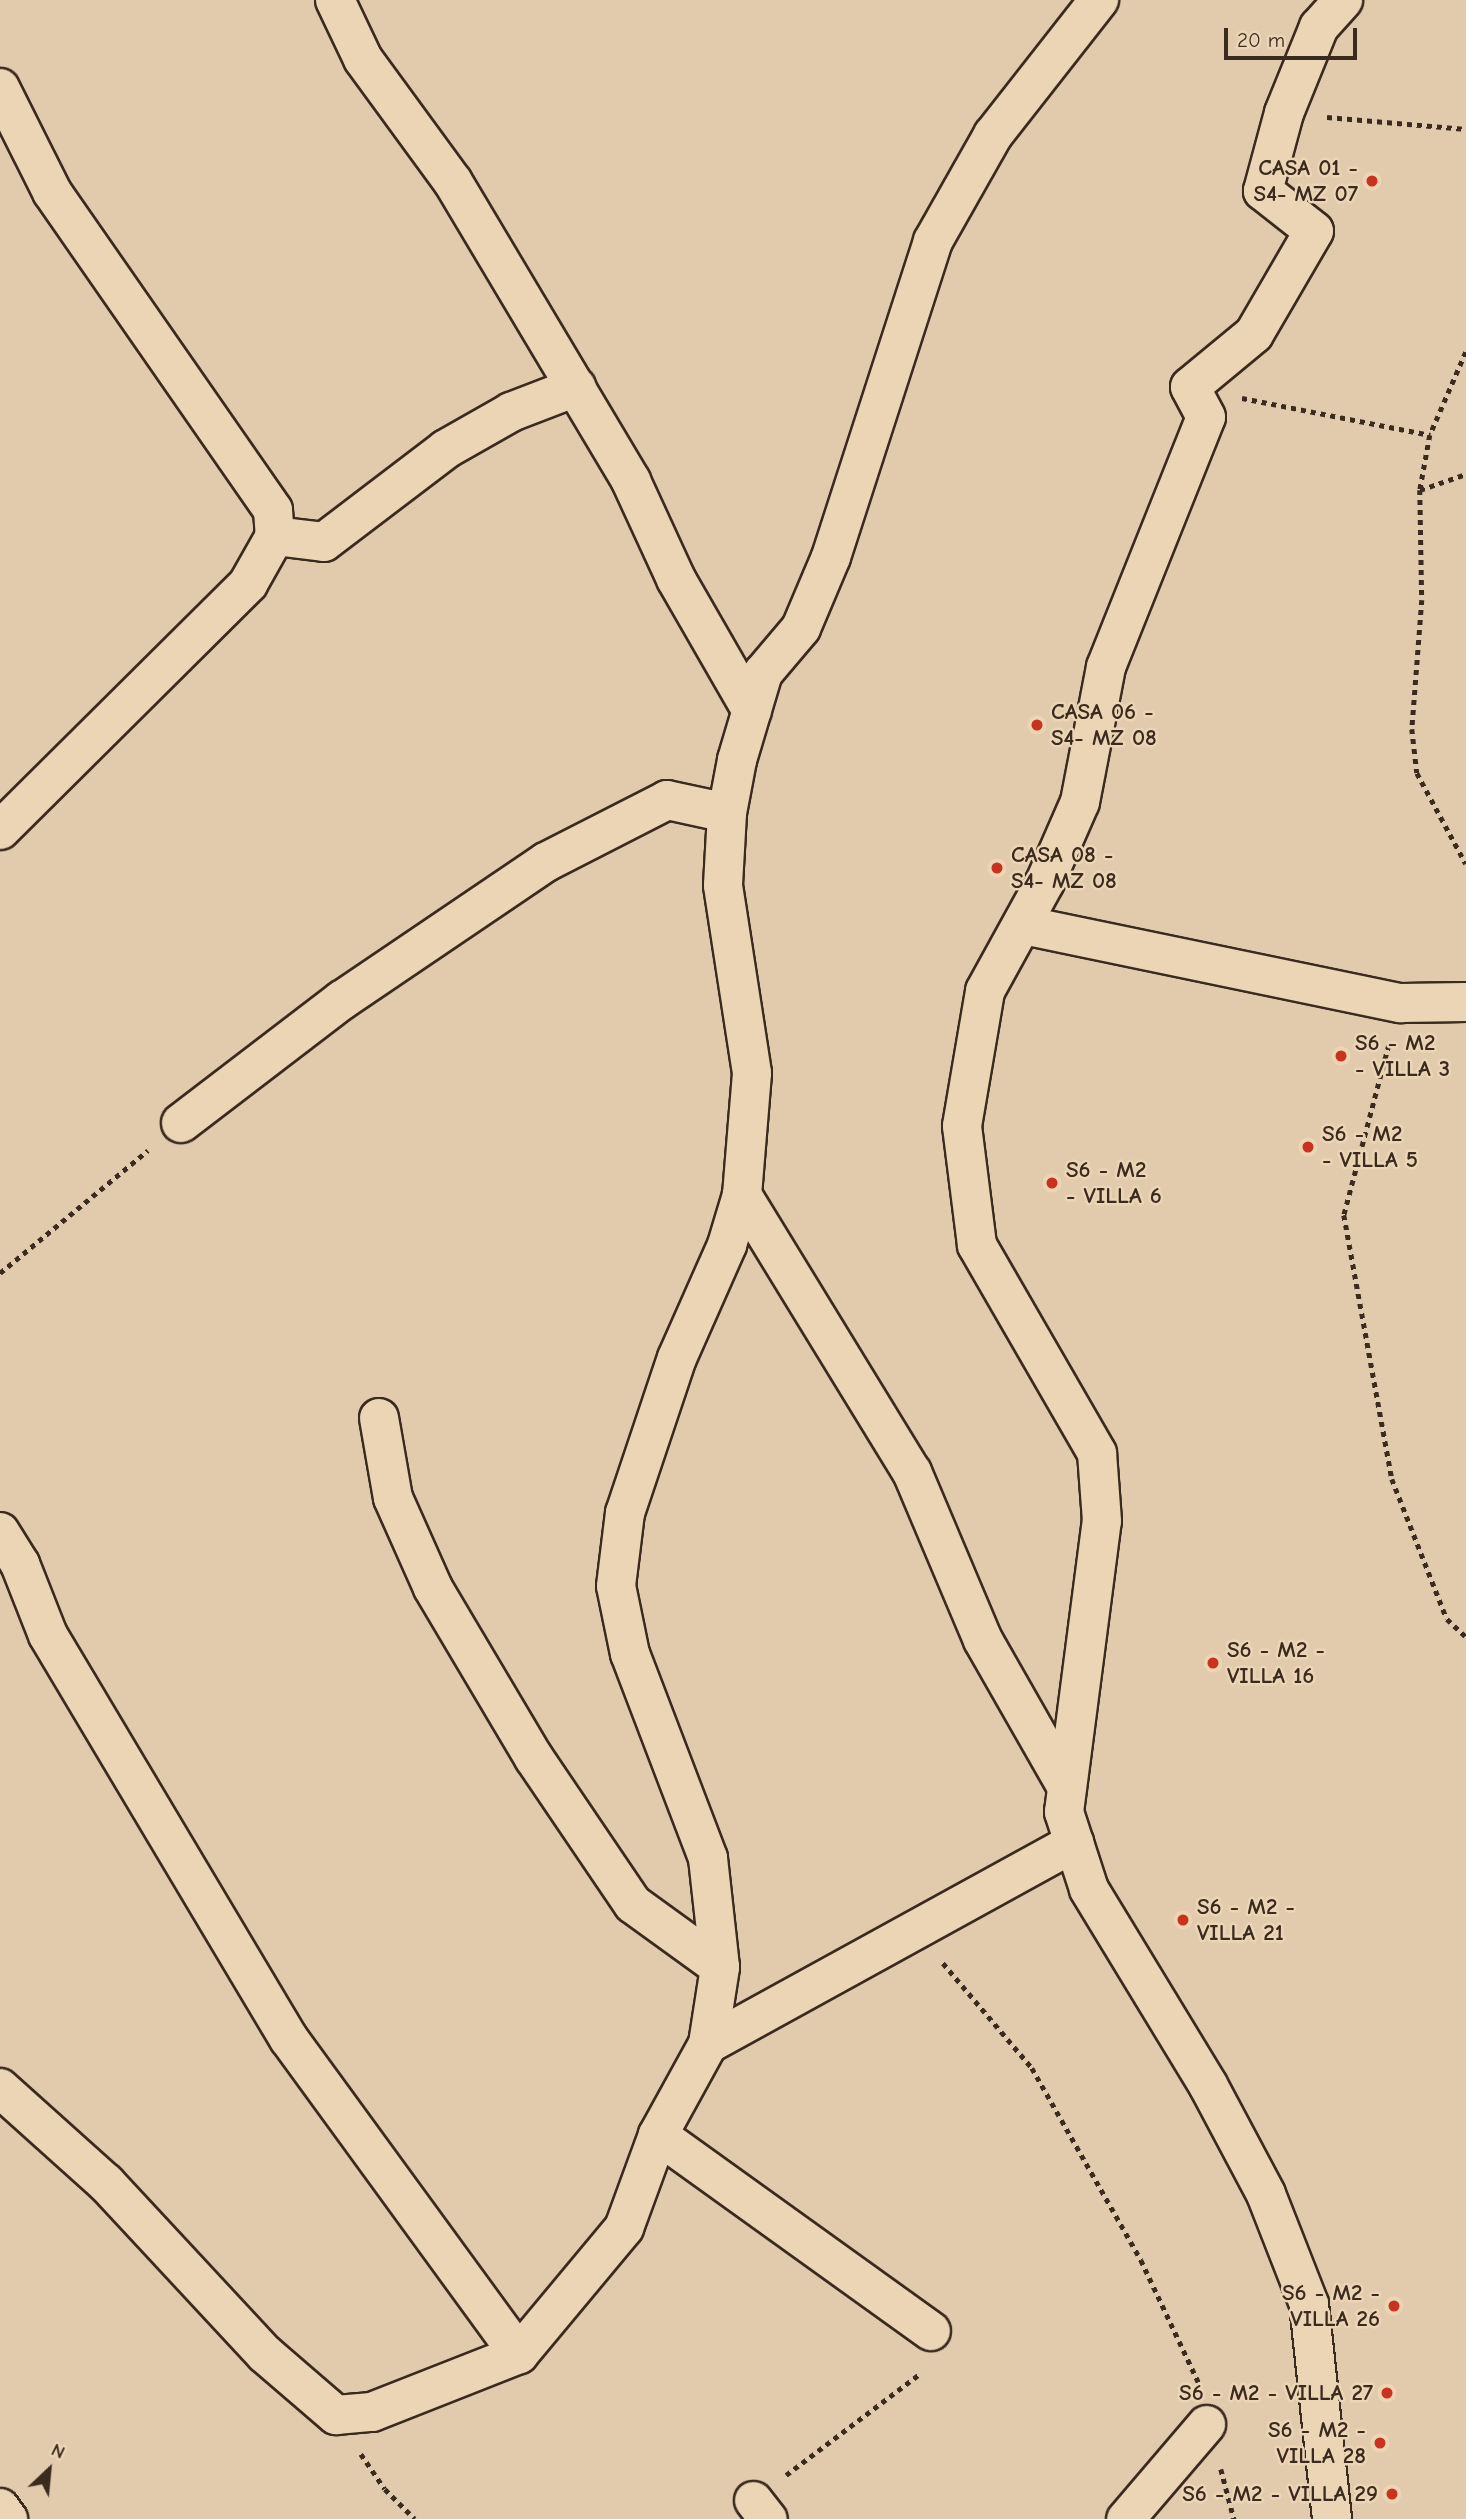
<!DOCTYPE html>
<style>
body{margin:0}
#map{position:relative;width:1466px;height:2519px;overflow:hidden;background:#e2cbac;font-family:"Comic Neue",sans-serif}
div>[style]{position:absolute}
.path>*{height:4.5px;margin-top:-2.25px;transform-origin:0;background:repeating-linear-gradient(90deg,#3b2a1e 0 5px,transparent 0 10px)}
.roads{filter:drop-shadow(2px 0 #3b2a1e) drop-shadow(-2px 0 #3b2a1e) drop-shadow(0 2px #3b2a1e) drop-shadow(0 -2px #3b2a1e)}
.pedestrian>*{height:37px;margin:-18.5px;padding:0 18.5px;transform-origin:18.5px;border-radius:18.5px;background:#ecd5b5}
.minor>*{height:38px;margin:-19px;padding:0 19px;transform-origin:19px;border-radius:19px;background:#ecd5b5}
.dots>*{width:19px;height:19px;translate:-50% -50%;box-sizing:border-box;border:4px solid #ecd5b5;border-radius:50%}
span{translate:-50% -50%;white-space:nowrap;text-align:center;line-height:1.15;-webkit-text-stroke:5px #ecd5b5;paint-order:stroke}
.poi-label{font-size:23px;color:#3b2a1e;font-weight:700}
.right{translate:-100% -50%;text-align:right}
.left{translate:0 -50%;text-align:left}
.north{position:absolute;left:14px;top:2435px;width:70px;height:70px;-webkit-text-stroke:5px #ecd5b5;paint-order:stroke;rotate:26deg;font-size:19px;font-weight:700;line-height:28px;text-align:center;color:#3b2a1e}
.north::after{content:'';display:block;margin:auto;width:24px;height:32px;background:#3b2a1e;clip-path:polygon(50% 0,100% 100%,50% 72%,0 100%)}
.scale{position:absolute;left:1224px;top:28px;width:133px;height:32px;box-sizing:border-box;border:4px solid #3b2a1e;border-top:0;padding-left:9px;font-size:21px;line-height:24px;white-space:nowrap;color:#3b2a1e;-webkit-text-stroke:5px #ecd5b5;paint-order:stroke}
</style>
<div id="map">
<div class="path">
<i style="left:1327px;top:117px;width:140px;rotate:4.9deg"></i>
<i style="left:1466px;top:352px;width:90px;rotate:113.4deg"></i>
<i style="left:1430px;top:435px;width:56px;rotate:100.3deg"></i>
<i style="left:1420px;top:490px;width:110px;rotate:89deg"></i>
<i style="left:1422px;top:600px;width:129px;rotate:94.4deg"></i>
<i style="left:1412px;top:729px;width:44px;rotate:83.5deg"></i>
<i style="left:1417px;top:773px;width:103px;rotate:61.7deg"></i>
<i style="left:1242px;top:398px;width:192px;rotate:11.1deg"></i>
<i style="left:1420px;top:490px;width:49px;rotate:-19.2deg"></i>
<i style="left:1389px;top:1045px;width:176px;rotate:104.8deg"></i>
<i style="left:1344px;top:1215px;width:268px;rotate:79.7deg"></i>
<i style="left:1392px;top:1479px;width:150px;rotate:68.6deg"></i>
<i style="left:1447px;top:1619px;width:26px;rotate:43deg"></i>
<i style="left:0;top:1273px;width:192px;rotate:-39.7deg"></i>
<i style="left:943px;top:1963px;width:138px;rotate:49.7deg"></i>
<i style="left:1032px;top:2068px;width:221px;rotate:60.4deg"></i>
<i style="left:1141px;top:2260px;width:136px;rotate:64.8deg"></i>
<i style="left:361px;top:2454px;width:42px;rotate:55.6deg"></i>
<i style="left:385px;top:2489px;width:42px;rotate:45deg"></i>
<i style="left:1221px;top:2469px;width:52px;rotate:75.4deg"></i>
<i style="left:786px;top:2475px;width:169px;rotate:-37.1deg"></i>
</div>
<div class="roads">
<div class="pedestrian">
<i style="left:753px;top:2500px;width:24px;rotate:52deg"></i>
<i style="left:1125px;top:2519px;width:125px;rotate:-49.5deg"></i>
</div>
<div class="minor">
<i style="left:335px;top:0;width:65px;rotate:64.6deg"></i>
<i style="left:363px;top:59px;width:152px;rotate:53.8deg"></i>
<i style="left:453px;top:182px;width:348px;rotate:59.2deg"></i>
<i style="left:631px;top:481px;width:108px;rotate:65.3deg"></i>
<i style="left:676px;top:579px;width:152px;rotate:60.1deg"></i>
<i style="left:0;top:88px;width:116px;rotate:63.4deg"></i>
<i style="left:52px;top:192px;width:387px;rotate:55.2deg"></i>
<i style="left:273px;top:510px;width:26px;rotate:86deg"></i>
<i style="left:275px;top:536px;width:55px;rotate:119.4deg"></i>
<i style="left:248px;top:584px;width:349px;rotate:135.2deg"></i>
<i style="left:275px;top:536px;width:49px;rotate:7deg"></i>
<i style="left:324px;top:542px;width:153px;rotate:-37.3deg"></i>
<i style="left:446px;top:449px;width:75px;rotate:-29.6deg"></i>
<i style="left:511px;top:412px;width:70px;rotate:-21deg"></i>
<i style="left:1023px;top:925px;width:386px;rotate:11.7deg"></i>
<i style="left:1401px;top:1003px;width:65px;rotate:-0.9deg"></i>
<i style="left:181px;top:1123px;width:203px;rotate:-37.4deg"></i>
<i style="left:342px;top:1000px;width:246px;rotate:-34.1deg"></i>
<i style="left:546px;top:862px;width:136px;rotate:-27.1deg"></i>
<i style="left:667px;top:800px;width:61px;rotate:12.2deg"></i>
<i style="left:742px;top:1195px;width:325px;rotate:58.5deg"></i>
<i style="left:912px;top:1472px;width:182px;rotate:67.1deg"></i>
<i style="left:983px;top:1640px;width:169px;rotate:60.3deg"></i>
<i style="left:379px;top:1418px;width:81px;rotate:80.1deg"></i>
<i style="left:393px;top:1498px;width:98px;rotate:66deg"></i>
<i style="left:433px;top:1588px;width:198px;rotate:59.3deg"></i>
<i style="left:534px;top:1758px;width:176px;rotate:55.9deg"></i>
<i style="left:633px;top:1904px;width:107px;rotate:35.9deg"></i>
<i style="left:0;top:1532px;width:38px;rotate:58deg"></i>
<i style="left:20px;top:1564px;width:76px;rotate:68.5deg"></i>
<i style="left:48px;top:1635px;width:470px;rotate:59.2deg"></i>
<i style="left:289px;top:2039px;width:390px;rotate:53.9deg"></i>
<i style="left:708px;top:2044px;width:418px;rotate:-28.8deg"></i>
<i style="left:0;top:2088px;width:142px;rotate:41.9deg"></i>
<i style="left:106px;top:2183px;width:233px;rotate:47.1deg"></i>
<i style="left:265px;top:2354px;width:94px;rotate:40.7deg"></i>
<i style="left:336px;top:2415px;width:36px;rotate:-5deg"></i>
<i style="left:372px;top:2412px;width:158px;rotate:-21.5deg"></i>
<i style="left:519px;top:2354px;width:164px;rotate:-50.2deg"></i>
<i style="left:624px;top:2228px;width:99px;rotate:-69.9deg"></i>
<i style="left:658px;top:2135px;width:104px;rotate:-61.2deg"></i>
<i style="left:708px;top:2044px;width:78px;rotate:-81.1deg"></i>
<i style="left:720px;top:1967px;width:110px;rotate:-96.3deg"></i>
<i style="left:708px;top:1858px;width:218px;rotate:-110.9deg"></i>
<i style="left:630px;top:1654px;width:69px;rotate:-101.6deg"></i>
<i style="left:616px;top:1586px;width:74px;rotate:-83deg"></i>
<i style="left:625px;top:1513px;width:163px;rotate:-71.5deg"></i>
<i style="left:677px;top:1358px;width:124px;rotate:-66.1deg"></i>
<i style="left:727px;top:1245px;width:52px;rotate:-73.3deg"></i>
<i style="left:742px;top:1195px;width:122px;rotate:-85.3deg"></i>
<i style="left:752px;top:1073px;width:190px;rotate:-98.8deg"></i>
<i style="left:723px;top:885px;width:72px;rotate:-86.8deg"></i>
<i style="left:727px;top:813px;width:54px;rotate:-79.3deg"></i>
<i style="left:737px;top:760px;width:91px;rotate:-73.4deg"></i>
<i style="left:763px;top:673px;width:59px;rotate:-49.8deg"></i>
<i style="left:801px;top:628px;width:77px;rotate:-67.1deg"></i>
<i style="left:831px;top:557px;width:332px;rotate:-72.1deg"></i>
<i style="left:933px;top:241px;width:122px;rotate:-60.5deg"></i>
<i style="left:993px;top:135px;width:172px;rotate:-51.9deg"></i>
<i style="left:658px;top:2135px;width:336px;rotate:35.7deg"></i>
<i style="left:0;top:2508px;width:14px;rotate:54deg"></i>
<i style="left:1332px;top:2519px;width:216px;rotate:-96.1deg"></i>
<i style="left:1309px;top:2304px;width:118px;rotate:-111.4deg"></i>
<i style="left:1266px;top:2194px;width:123px;rotate:-118deg"></i>
<i style="left:1208px;top:2085px;width:229px;rotate:-121.3deg"></i>
<i style="left:1089px;top:1889px;width:81px;rotate:-108deg"></i>
<i style="left:1064px;top:1812px;width:293px;rotate:-82.6deg"></i>
<i style="left:1102px;top:1521px;width:68px;rotate:-94.2deg"></i>
<i style="left:1097px;top:1453px;width:240px;rotate:-120deg"></i>
<i style="left:977px;top:1245px;width:120px;rotate:-97.2deg"></i>
<i style="left:962px;top:1126px;width:137px;rotate:-80.3deg"></i>
<i style="left:985px;top:991px;width:124px;rotate:-61.2deg"></i>
<i style="left:1045px;top:882px;width:87px;rotate:-66.4deg"></i>
<i style="left:1080px;top:802px;width:137px;rotate:-79.1deg"></i>
<i style="left:1106px;top:667px;width:269px;rotate:-68.2deg"></i>
<i style="left:1206px;top:417px;width:34px;rotate:-118deg"></i>
<i style="left:1190px;top:387px;width:83px;rotate:-39.6deg"></i>
<i style="left:1254px;top:334px;width:119px;rotate:-59.8deg"></i>
<i style="left:1314px;top:231px;width:65px;rotate:-141.9deg"></i>
<i style="left:1263px;top:191px;width:81px;rotate:-74.9deg"></i>
<i style="left:1284px;top:113px;width:93px;rotate:-67.9deg"></i>
<i style="left:1319px;top:27px;width:36px;rotate:-48deg"></i>
</div>
</div>
<div class="dots">
<i style="left:1372px;top:181px;background:#c8321e"></i>
<i style="left:1037px;top:725px;background:#c8321e"></i>
<i style="left:997px;top:868px;background:#c8321e"></i>
<i style="left:1341px;top:1056px;background:#c8321e"></i>
<i style="left:1308px;top:1147px;background:#c8321e"></i>
<i style="left:1052px;top:1183px;background:#c8321e"></i>
<i style="left:1213px;top:1663px;background:#c8321e"></i>
<i style="left:1183px;top:1920px;background:#c8321e"></i>
<i style="left:1394px;top:2306px;background:#c8321e"></i>
<i style="left:1387px;top:2393px;background:#c8321e"></i>
<i style="left:1380px;top:2443px;background:#c8321e"></i>
<i style="left:1392px;top:2494px;background:#c8321e"></i>
</div>
<div class="poi-label">
<span class="right" style="left:1358px;top:181px">CASA 01 -<br>S4- MZ 07</span>
<span class="left" style="left:1051px;top:725px">CASA 06 -<br>S4- MZ 08</span>
<span class="left" style="left:1011px;top:868px">CASA 08 -<br>S4- MZ 08</span>
<span class="left" style="left:1355px;top:1056px">S6 - M2<br>- VILLA 3</span>
<span class="left" style="left:1322px;top:1147px">S6 - M2<br>- VILLA 5</span>
<span class="left" style="left:1066px;top:1183px">S6 - M2<br>- VILLA 6</span>
<span class="left" style="left:1227px;top:1663px">S6 - M2 -<br>VILLA 16</span>
<span class="left" style="left:1197px;top:1920px">S6 - M2 -<br>VILLA 21</span>
<span class="right" style="left:1380px;top:2306px">S6 - M2 -<br>VILLA 26</span>
<span class="right" style="left:1373px;top:2393px">S6 - M2 - VILLA 27</span>
<span class="right" style="left:1366px;top:2443px">S6 - M2 -<br>VILLA 28</span>
<span class="right" style="left:1378px;top:2494px">S6 - M2 - VILLA 29</span>
</div>
<div class="north">N</div>
<div class="scale">20 m</div>
</div>
